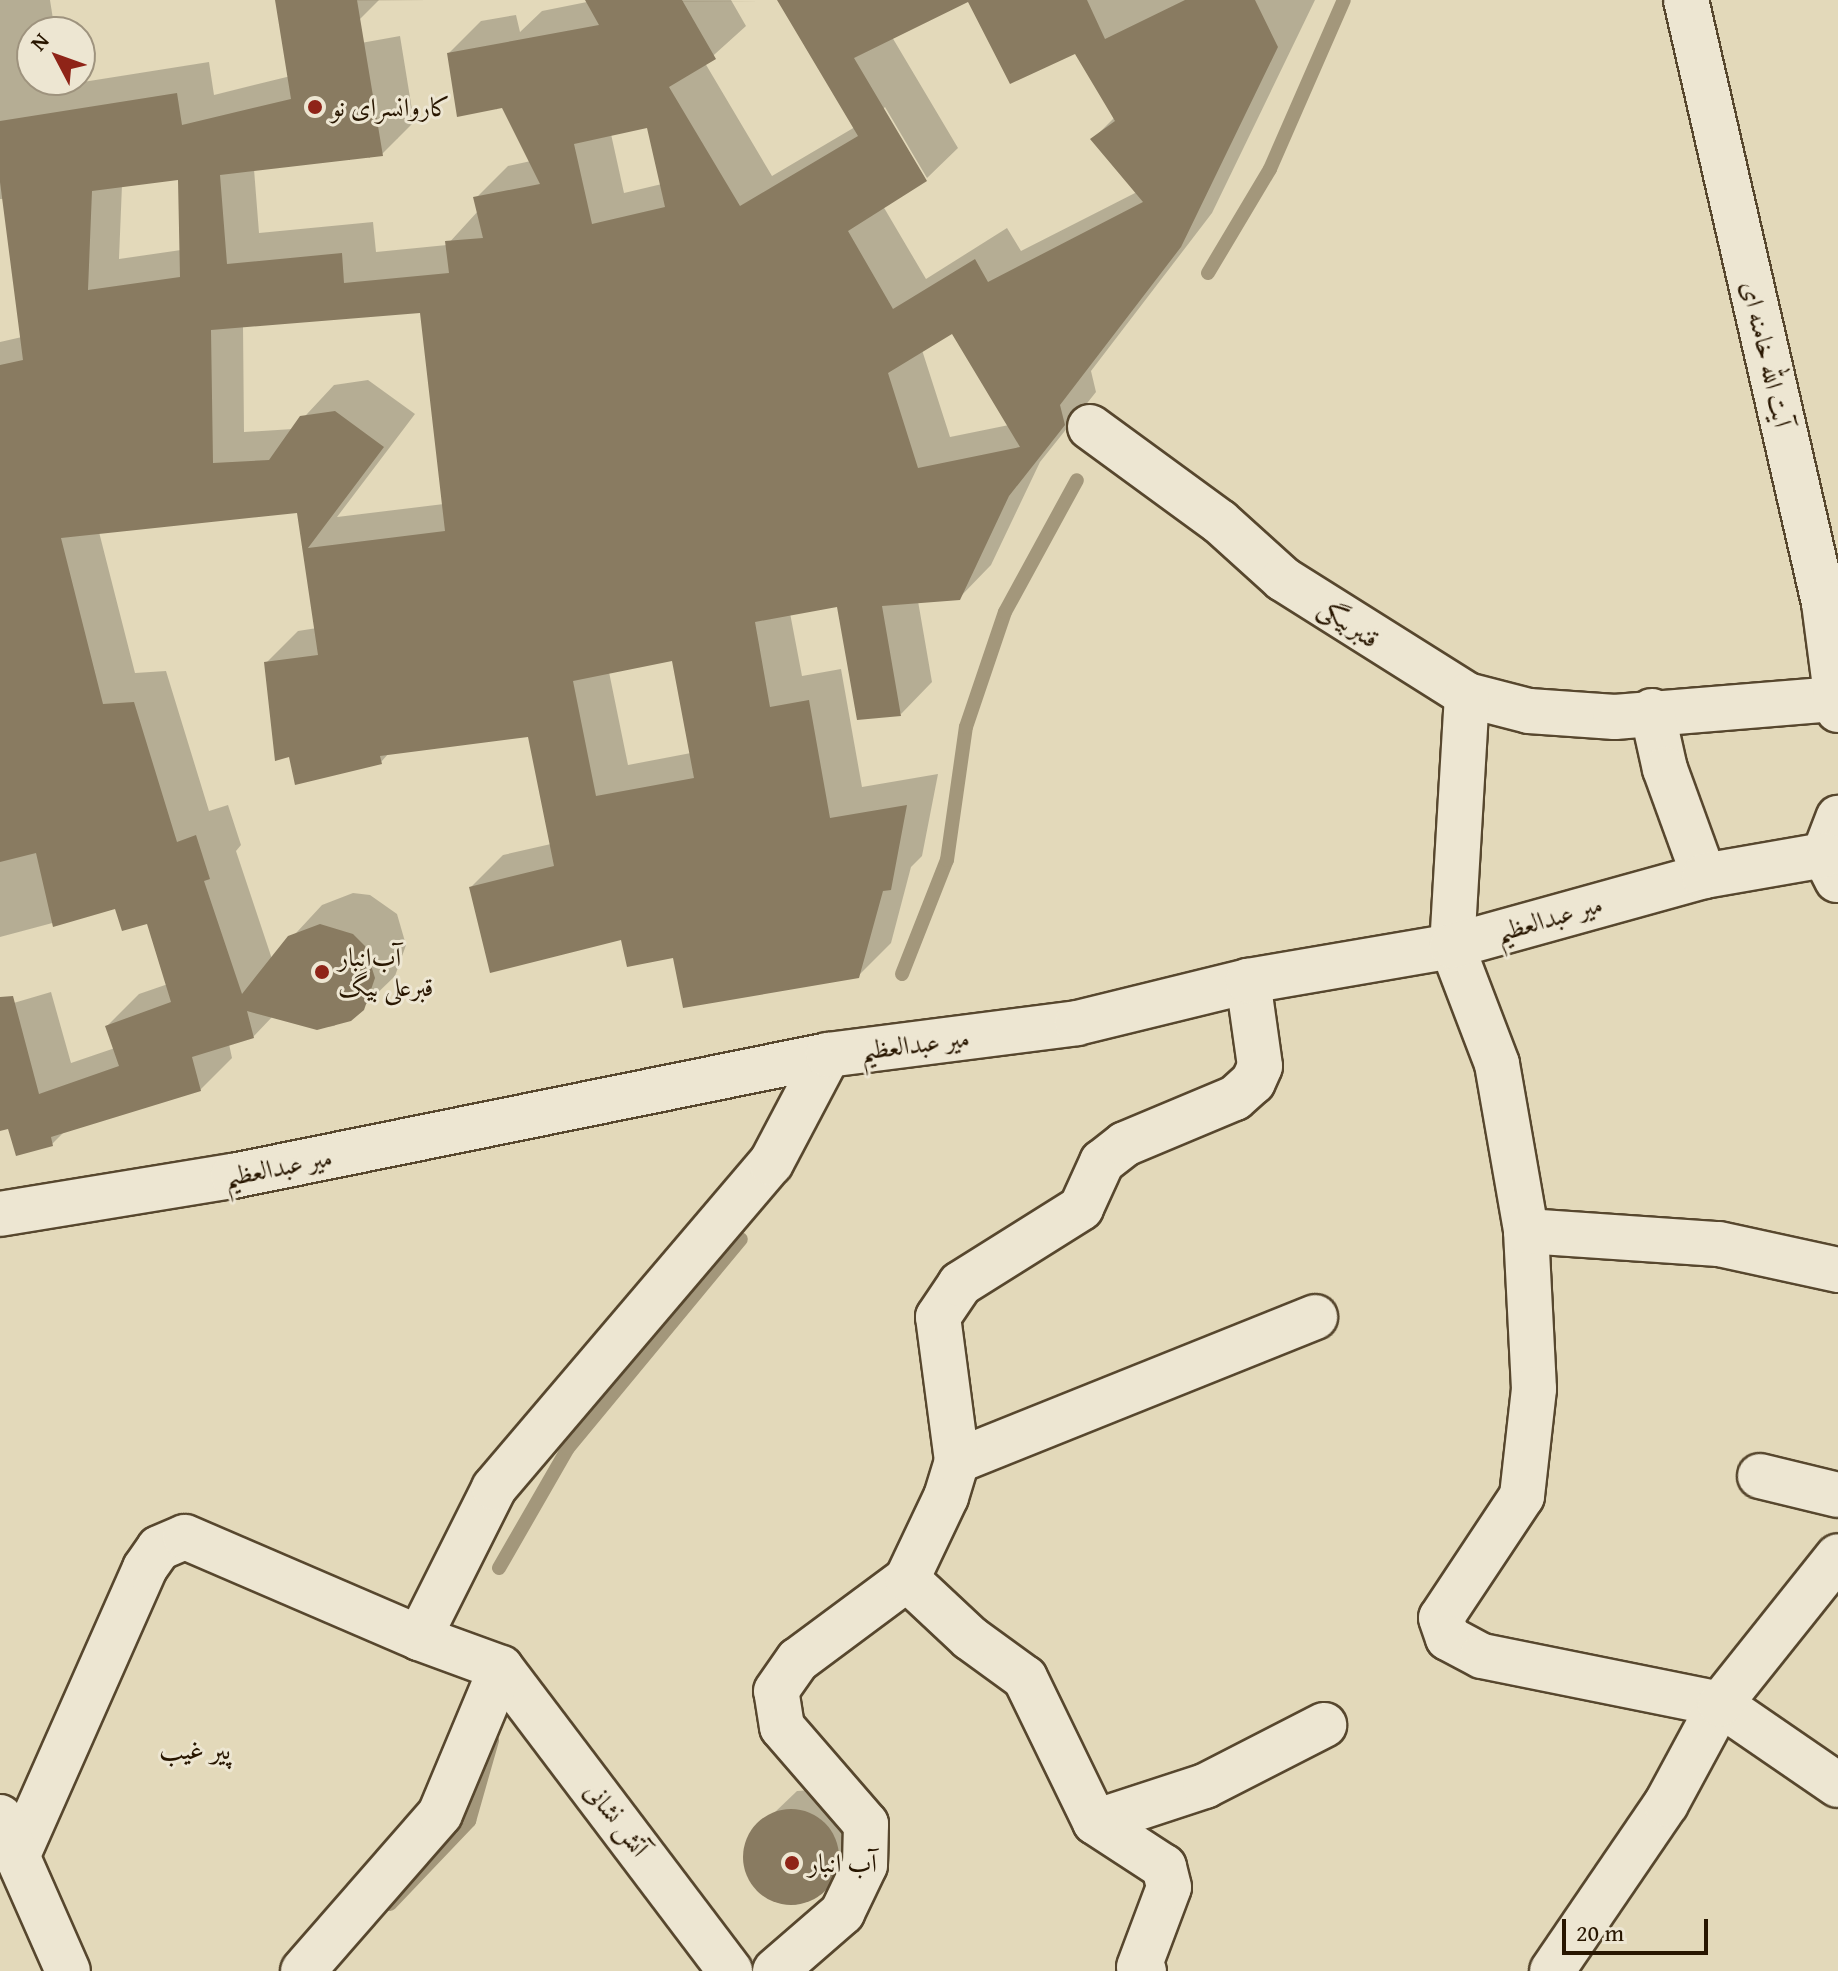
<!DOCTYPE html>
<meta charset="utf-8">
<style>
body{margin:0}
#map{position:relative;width:1838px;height:1971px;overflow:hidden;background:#e3d9ba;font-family:"Gentium Book Plus",Amiri,serif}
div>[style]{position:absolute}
.shadow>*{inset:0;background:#0003}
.stream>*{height:14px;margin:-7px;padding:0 7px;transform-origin:7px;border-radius:7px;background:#a3977b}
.building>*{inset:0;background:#897b61}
.round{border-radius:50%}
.roads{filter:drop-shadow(2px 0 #57472e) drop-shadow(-2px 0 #57472e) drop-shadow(0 2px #57472e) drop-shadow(0 -2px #57472e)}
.street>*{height:44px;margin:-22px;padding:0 22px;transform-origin:22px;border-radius:22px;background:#ede6d2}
.secondary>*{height:44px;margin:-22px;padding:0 22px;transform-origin:22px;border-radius:22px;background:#ede6d2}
.dots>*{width:22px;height:22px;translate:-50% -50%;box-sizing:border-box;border:4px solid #ede6d2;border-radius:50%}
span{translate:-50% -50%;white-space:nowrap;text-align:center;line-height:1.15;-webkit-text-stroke:6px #ede6d2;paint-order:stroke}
.poi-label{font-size:26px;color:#281600}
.left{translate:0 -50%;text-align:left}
.street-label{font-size:26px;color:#281600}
.neighbourhood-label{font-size:28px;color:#281600}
.north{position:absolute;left:16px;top:16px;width:80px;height:80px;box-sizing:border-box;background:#ede6d2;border:2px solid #9e937e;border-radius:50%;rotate:311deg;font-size:22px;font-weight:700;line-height:32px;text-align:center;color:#281600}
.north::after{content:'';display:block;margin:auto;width:28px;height:36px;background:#8f2418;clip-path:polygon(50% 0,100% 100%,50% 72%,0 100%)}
.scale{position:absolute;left:1562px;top:1919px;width:146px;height:36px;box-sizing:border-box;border:4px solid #281600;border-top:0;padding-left:10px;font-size:24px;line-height:28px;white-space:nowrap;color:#281600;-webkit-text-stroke:6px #ede6d2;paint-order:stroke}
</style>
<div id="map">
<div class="shadow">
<i style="clip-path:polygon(evenodd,0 0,50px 0,55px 32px,32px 32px,32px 80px,63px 80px,64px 85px,209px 62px,214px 95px,299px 74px,322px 50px,400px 36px,414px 122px,382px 154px,254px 169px,259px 233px,373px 222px,376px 252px,447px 245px,479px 210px,476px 198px,508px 166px,531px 161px,503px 106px,449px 53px,481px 21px,516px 15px,520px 32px,542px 11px,597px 0,731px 0,746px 26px,705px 63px,772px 176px,855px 127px,780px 0,966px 0,892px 37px,958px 148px,927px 178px,885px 107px,882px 110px,883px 206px,926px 279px,1007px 228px,1021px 251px,1137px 192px,1093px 139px,1115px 117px,1076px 51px,969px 0,1315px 0,1212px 213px,1091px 371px,1096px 392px,1040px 462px,991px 565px,959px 598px,918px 601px,932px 682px,901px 714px,838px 605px,790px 613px,802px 676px,841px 669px,862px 787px,938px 774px,922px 856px,911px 867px,891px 943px,858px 976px,674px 956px,471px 887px,503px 855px,551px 844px,529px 735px,389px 753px,381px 762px,266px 663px,298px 631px,317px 628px,299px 510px,99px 532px,135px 673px,166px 671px,209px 811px,228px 805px,241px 845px,236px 851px,272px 959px,322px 905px,353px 893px,370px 895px,397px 914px,406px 945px,395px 976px,362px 1008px,334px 1026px,317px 1028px,273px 1016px,253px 1037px,229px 1044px,232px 1058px,200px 1090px,66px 1130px,52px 1144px,10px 1126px,0 1129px,0 1007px,51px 992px,71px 1063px,115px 1048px,107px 1026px,139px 994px,168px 984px,148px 922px,116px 906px,0 937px,0 342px,22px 337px,4px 199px,0 199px,0 0,649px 125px,662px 184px,624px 193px,611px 134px,649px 125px,0 0,180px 178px,181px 250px,119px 259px,122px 185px,180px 178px,0 0,422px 310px,444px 504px,337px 517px,415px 414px,368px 380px,334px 385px,293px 429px,244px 432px,243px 325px,422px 310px,0 0,953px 332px,1009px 425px,950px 437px,922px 350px,953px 332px,0 0,674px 659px,691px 753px,628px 765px,609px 672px,674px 659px)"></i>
<i style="clip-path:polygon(277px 0,379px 0,360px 19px)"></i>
<i style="clip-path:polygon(830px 1789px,854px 1806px,845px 1870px,822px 1894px,795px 1905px,779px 1903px,753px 1883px,745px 1852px,750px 1836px,797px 1791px)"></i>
</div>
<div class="stream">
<i style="left:1208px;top:273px;width:121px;rotate:-59.2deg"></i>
<i style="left:1270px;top:169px;width:184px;rotate:-66.4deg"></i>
<i style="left:902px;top:974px;width:123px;rotate:-68.5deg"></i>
<i style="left:947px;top:860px;width:134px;rotate:-81.9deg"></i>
<i style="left:966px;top:727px;width:121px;rotate:-71.3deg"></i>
<i style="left:1005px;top:612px;width:150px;rotate:-61.4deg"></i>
<i style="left:499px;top:1568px;width:138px;rotate:-60.1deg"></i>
<i style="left:568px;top:1448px;width:271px;rotate:-50.4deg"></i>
<i style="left:390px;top:1904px;width:115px;rotate:-46.4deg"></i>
<i style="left:469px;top:1821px;width:84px;rotate:-74.1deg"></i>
</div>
<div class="building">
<i style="clip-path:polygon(evenodd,275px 0,357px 0,383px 156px,220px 175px,227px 264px,342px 253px,344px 283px,449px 273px,445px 241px,483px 238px,473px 197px,540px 184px,502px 108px,457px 117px,447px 53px,599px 25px,585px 0,682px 0,716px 59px,669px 87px,740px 206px,858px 136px,777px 0,1087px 0,1105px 39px,1185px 0,1255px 0,1278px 47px,1181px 247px,1060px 405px,1065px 425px,1009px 496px,960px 600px,882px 606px,901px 716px,857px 720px,837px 607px,755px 622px,770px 707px,809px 700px,830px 818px,907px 805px,891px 890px,883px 891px,859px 978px,683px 1008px,673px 958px,627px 967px,621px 940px,490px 973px,469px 887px,554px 866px,528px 737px,380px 756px,382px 764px,295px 785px,289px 757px,275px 761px,264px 662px,318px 655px,297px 513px,61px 538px,103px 704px,134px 702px,177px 842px,196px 835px,210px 879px,204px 881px,242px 994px,288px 936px,320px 924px,353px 934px,365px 946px,375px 978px,364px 1010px,351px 1021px,317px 1030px,247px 1011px,254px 1038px,192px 1057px,201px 1091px,51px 1137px,53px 1146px,16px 1156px,8px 1129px,0 1131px,0 997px,13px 996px,39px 1094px,119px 1066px,105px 1026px,171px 1002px,147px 924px,122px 931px,115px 909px,53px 927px,36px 853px,0 862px,0 365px,23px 360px,0 182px,0 121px,177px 93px,182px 125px,291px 99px,275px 0,968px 2px,1010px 84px,1075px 54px,1115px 121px,1090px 139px,1143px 202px,988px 282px,975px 259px,893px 309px,848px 231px,927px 181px,854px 58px,968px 2px,275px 0,647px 128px,665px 207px,592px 224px,574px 144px,647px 128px,275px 0,178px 180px,180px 277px,88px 290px,92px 191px,178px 180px,275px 0,420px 313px,445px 531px,308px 548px,384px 447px,335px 411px,300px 416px,269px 460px,213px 463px,211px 330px,420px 313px,275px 0,952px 334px,1020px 447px,918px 468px,888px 373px,952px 334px,275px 0,672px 661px,694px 778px,596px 796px,573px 681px,672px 661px)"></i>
<i class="round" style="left:743px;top:1809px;width:96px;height:96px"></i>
</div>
<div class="roads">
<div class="street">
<i style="left:1090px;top:427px;width:161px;rotate:36.2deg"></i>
<i style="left:1220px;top:522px;width:85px;rotate:42.1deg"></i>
<i style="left:1283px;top:579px;width:218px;rotate:32.2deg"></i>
<i style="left:1467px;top:695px;width:64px;rotate:14.5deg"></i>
<i style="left:1529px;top:711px;width:86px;rotate:4deg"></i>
<i style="left:1615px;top:717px;width:222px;rotate:-4.7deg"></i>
<i style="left:1467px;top:695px;width:251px;rotate:93.4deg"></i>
<i style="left:1452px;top:946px;width:126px;rotate:69.1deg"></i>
<i style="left:1497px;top:1064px;width:169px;rotate:80.1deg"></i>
<i style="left:1526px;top:1231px;width:158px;rotate:87.1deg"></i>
<i style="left:1534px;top:1389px;width:108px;rotate:96.4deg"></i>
<i style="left:1522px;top:1496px;width:146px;rotate:123.6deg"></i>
<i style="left:1441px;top:1618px;width:21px;rotate:71deg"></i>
<i style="left:1448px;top:1638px;width:38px;rotate:28deg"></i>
<i style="left:1482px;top:1656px;width:243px;rotate:11.4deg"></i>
<i style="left:1720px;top:1704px;width:143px;rotate:34.5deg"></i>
<i style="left:1652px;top:711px;width:59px;rotate:77.4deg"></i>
<i style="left:1665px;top:769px;width:114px;rotate:70deg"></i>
<i style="left:1526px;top:1231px;width:193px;rotate:3.9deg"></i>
<i style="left:1719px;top:1244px;width:122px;rotate:12.3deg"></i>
<i style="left:957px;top:1461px;width:386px;rotate:-21.9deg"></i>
<i style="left:1760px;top:1476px;width:80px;rotate:13.7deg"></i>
<i style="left:501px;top:1668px;width:380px;rotate:52.9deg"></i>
<i style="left:1095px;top:1822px;width:116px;rotate:-18.1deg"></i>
<i style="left:1205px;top:1786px;width:134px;rotate:-27.1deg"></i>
<i style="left:17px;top:1857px;width:316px;rotate:-66.1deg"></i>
<i style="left:145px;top:1568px;width:24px;rotate:-55deg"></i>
<i style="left:159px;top:1548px;width:28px;rotate:-23deg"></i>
<i style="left:185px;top:1537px;width:255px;rotate:23.3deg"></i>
<i style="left:303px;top:1971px;width:208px;rotate:-48.9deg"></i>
<i style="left:440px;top:1814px;width:158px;rotate:-67.3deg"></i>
<i style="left:501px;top:1668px;width:87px;rotate:-159.9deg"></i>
<i style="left:419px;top:1638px;width:168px;rotate:-63.4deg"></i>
<i style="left:494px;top:1488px;width:427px;rotate:-49.6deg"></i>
<i style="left:771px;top:1163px;width:122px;rotate:-62.2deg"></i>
<i style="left:775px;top:1971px;width:89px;rotate:-40.9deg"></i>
<i style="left:842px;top:1913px;width:53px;rotate:-64.4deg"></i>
<i style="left:865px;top:1865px;width:41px;rotate:-88.6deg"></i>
<i style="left:866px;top:1824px;width:128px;rotate:-130.9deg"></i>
<i style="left:782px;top:1727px;width:36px;rotate:-99deg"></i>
<i style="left:776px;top:1691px;width:38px;rotate:-55deg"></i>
<i style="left:798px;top:1660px;width:136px;rotate:-36.6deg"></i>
<i style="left:1144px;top:1971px;width:6px;rotate:-141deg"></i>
<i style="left:1139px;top:1967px;width:85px;rotate:-69.4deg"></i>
<i style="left:1169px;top:1887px;width:21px;rotate:-104deg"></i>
<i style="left:1164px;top:1867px;width:82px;rotate:-146.9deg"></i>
<i style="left:1095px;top:1822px;width:160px;rotate:-115.9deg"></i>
<i style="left:1025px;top:1678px;width:68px;rotate:-144deg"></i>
<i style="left:970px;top:1638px;width:86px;rotate:-136.9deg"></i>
<i style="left:907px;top:1579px;width:91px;rotate:-64.6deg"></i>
<i style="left:946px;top:1497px;width:38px;rotate:-73deg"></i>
<i style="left:957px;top:1461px;width:145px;rotate:-97.5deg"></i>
<i style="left:938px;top:1317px;width:40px;rotate:-56deg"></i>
<i style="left:960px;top:1284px;width:143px;rotate:-32.1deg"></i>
<i style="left:1081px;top:1208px;width:51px;rotate:-65.5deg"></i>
<i style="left:1102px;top:1162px;width:29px;rotate:-38deg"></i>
<i style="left:1125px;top:1144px;width:119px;rotate:-22.7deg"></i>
<i style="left:1235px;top:1098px;width:24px;rotate:-42deg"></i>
<i style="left:1253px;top:1082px;width:17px;rotate:-66deg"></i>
<i style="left:1260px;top:1066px;width:86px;rotate:-98deg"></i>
<i style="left:1552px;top:1971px;width:202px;rotate:-55.7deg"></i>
<i style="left:1666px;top:1804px;width:114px;rotate:-61.6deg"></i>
<i style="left:1720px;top:1704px;width:189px;rotate:-51.4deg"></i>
</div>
<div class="secondary">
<i style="left:1686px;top:0;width:619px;rotate:77.11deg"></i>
<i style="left:1824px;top:603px;width:108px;rotate:82.5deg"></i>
<i style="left:1837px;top:880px;width:28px;rotate:-117deg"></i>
<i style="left:1824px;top:855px;width:40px;rotate:-69deg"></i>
<i style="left:0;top:1214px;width:236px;rotate:-9.3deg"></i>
<i style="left:233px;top:1176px;width:607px;rotate:-11.49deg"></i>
<i style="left:828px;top:1055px;width:251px;rotate:-7.3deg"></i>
<i style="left:1077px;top:1023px;width:176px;rotate:-13.8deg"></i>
<i style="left:1248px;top:981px;width:207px;rotate:-9.7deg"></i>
<i style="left:1452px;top:946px;width:262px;rotate:-15.5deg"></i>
<i style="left:1704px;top:876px;width:122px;rotate:-9.9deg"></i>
<i style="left:0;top:1817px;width:168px;rotate:66.2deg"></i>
</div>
</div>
<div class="dots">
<i style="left:315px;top:107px;background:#8f2418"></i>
<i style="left:322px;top:972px;background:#8f2418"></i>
<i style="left:792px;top:1863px;background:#8f2418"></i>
</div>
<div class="poi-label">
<span class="left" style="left:331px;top:107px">کاروانسرای نو</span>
<span class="left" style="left:338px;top:972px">آب‌انبار<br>قبرعلی بیگ</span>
<span class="left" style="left:808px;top:1863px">آب انبار</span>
</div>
<div class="street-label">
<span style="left:1767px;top:354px;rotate:77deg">آیت الله خامنه ای</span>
<span style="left:1349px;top:623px;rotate:34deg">قنبربیگی</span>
<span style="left:1549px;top:918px;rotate:-16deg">میر عبدالعظیم</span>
<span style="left:915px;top:1044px;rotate:-7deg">میر عبدالعظیم</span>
<span style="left:278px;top:1167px;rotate:-11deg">میر عبدالعظیم</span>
<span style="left:617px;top:1819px;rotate:52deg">آتش نشانی</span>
</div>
<div class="neighbourhood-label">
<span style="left:195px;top:1749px">پیر غیب</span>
</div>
<div class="north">N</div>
<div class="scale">20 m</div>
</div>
